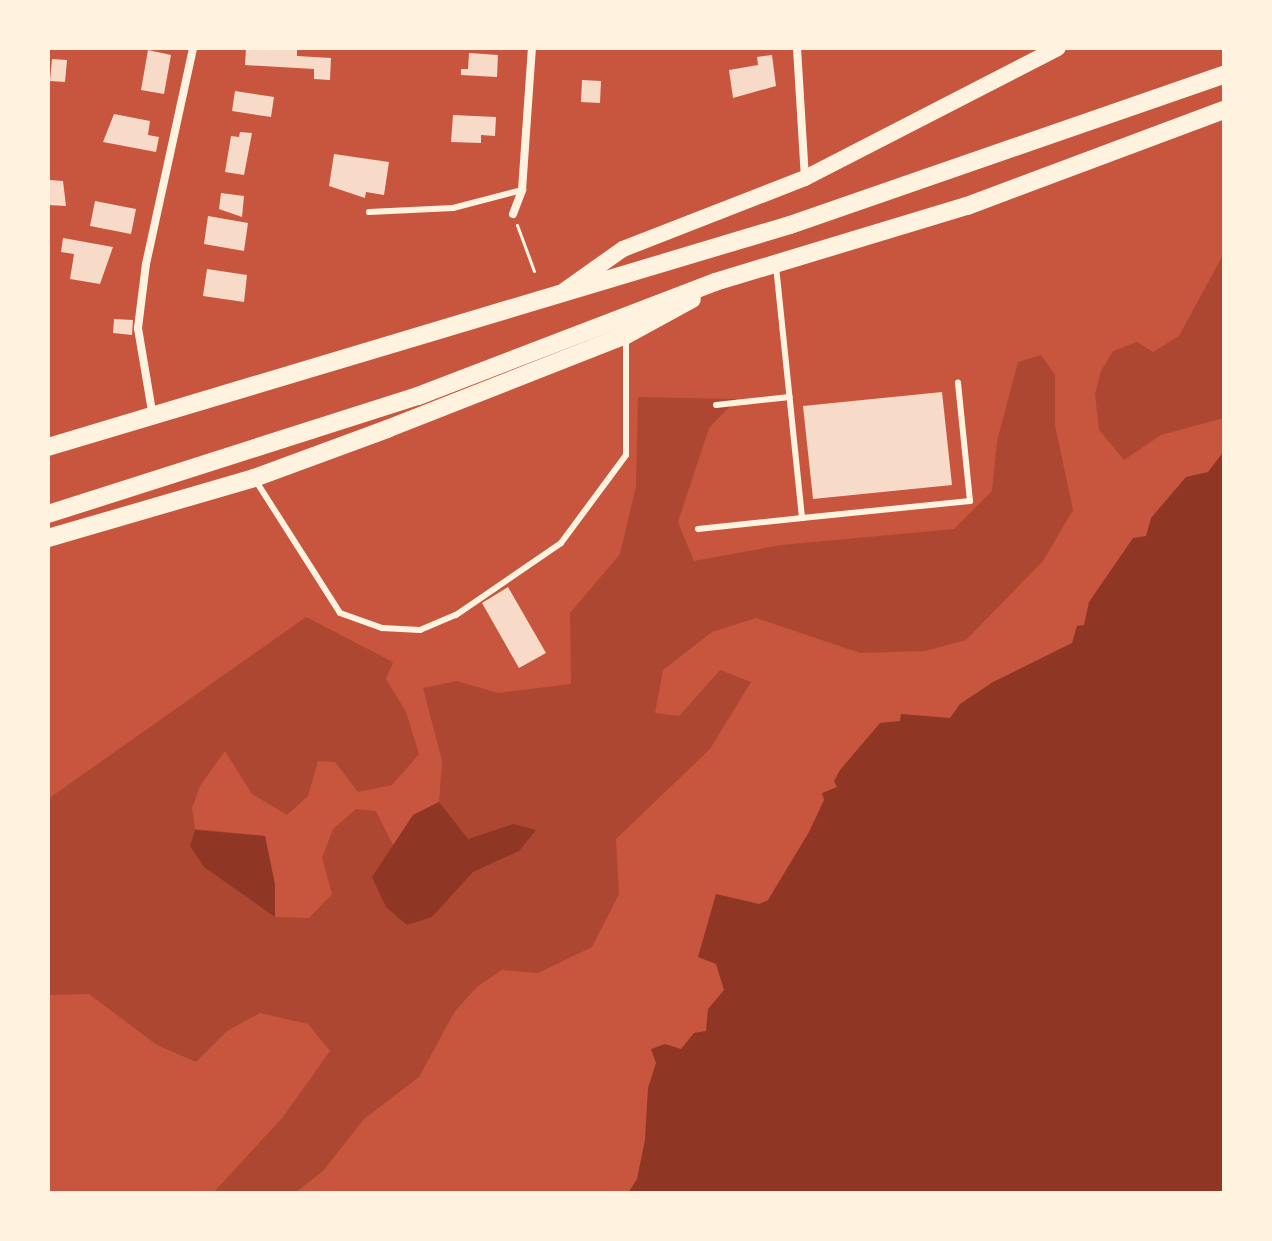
<!DOCTYPE html>
<style>
body{margin:0}
#map{position:relative;width:1272px;height:1241px;overflow:hidden;background:#c8553d;font-family:"IBM Plex Sans",sans-serif}
div>[style]{position:absolute}
.green>*{inset:0;background:#ae4732}
.water>*{inset:0;background:#8f3625}
.building>*{inset:0;background:#f7dbc8}
.path>*{height:3px;margin:-1.5px;padding:0 1.5px;transform-origin:1.5px;border-radius:1.5px;background:#fff3e0}
.service>*{height:6px;margin:-3px;padding:0 3px;transform-origin:3px;border-radius:3px;background:#fff3e0}
.minor>*{height:8px;margin:-4px;padding:0 4px;transform-origin:4px;border-radius:4px;background:#fff3e0}
.secondary>*{height:16px;margin:-8px;padding:0 8px;transform-origin:8px;border-radius:8px;background:#fff3e0}
.primary>*{height:18px;margin:-9px;padding:0 9px;transform-origin:9px;border-radius:9px;background:#fff3e0}
span{translate:-50% -50%;white-space:nowrap;text-align:center;line-height:1.15;-webkit-text-stroke:6px #fff3e0;paint-order:stroke}
.frame{position:absolute;inset:0;border:50px solid #fff3e0;pointer-events:none}
</style>
<div id="map">
<div class="green">
<i style="clip-path:polygon(1224px 253px,1224px 418px,1161px 435px,1124px 460px,1099px 430px,1095px 394px,1101px 371px,1113px 351px,1137px 342px,1153px 352px,1179px 336px)"></i>
<i style="clip-path:polygon(1041px 355px,1055px 375px,1055px 425px,1073px 510px,1043px 561px,966px 640px,925px 651px,860px 653px,756px 618px,712px 632px,663px 670px,655px 713px,679px 716px,720px 670px,751px 682px,710px 749px,616px 839px,619px 894px,592px 947px,538px 973px,502px 970px,478px 986px,455px 1011px,419px 1077px,364px 1119px,323px 1171px,295px 1193px,213px 1193px,283px 1117px,330px 1051px,308px 1024px,260px 1013px,227px 1031px,196px 1062px,157px 1045px,89px 994px,48px 995px,48px 799px,306px 617px,393px 662px,386px 679px,406px 712px,419px 754px,392px 785px,358px 792px,335px 762px,318px 761px,308px 796px,287px 815px,252px 794px,225px 751px,200px 786px,192px 808px,195px 829px,265px 836px,275px 885px,275px 917px,309px 918px,332px 894px,322px 858px,333px 829px,356px 809px,376px 811px,394px 847px,413px 815px,439px 802px,442px 761px,423px 688px,457px 681px,498px 693px,571px 684px,570px 613px,620px 554px,636px 486px,638px 397px,737px 399px,709px 428px,678px 522px,694px 561px,781px 545px,954px 529px,992px 491px,997px 441px,1018px 362px)"></i>
</div>
<div class="water">
<i style="clip-path:polygon(1224px 451px,1224px 1193px,628px 1193px,637px 1179px,645px 1140px,648px 1088px,656px 1063px,651px 1049px,665px 1044px,681px 1049px,694px 1033px,706px 1031px,708px 1009px,724px 990px,716px 964px,698px 957px,716px 894px,759px 904px,768px 900px,809px 832px,824px 800px,822px 793px,837px 787px,834px 781px,840px 770px,880px 723px,900px 721px,901px 714px,950px 718px,960px 704px,993px 682px,1072px 643px,1077px 626px,1084px 625px,1089px 602px,1133px 538px,1146px 536px,1151px 518px,1186px 477px,1208px 472px)"></i>
<i style="clip-path:polygon(439px 802px,468px 839px,513px 824px,536px 830px,519px 851px,473px 872px,432px 917px,407px 925px,386px 907px,372px 877px,413px 815px)"></i>
<i style="clip-path:polygon(195px 830px,265px 836px,275px 885px,275px 917px,204px 867px,190px 846px)"></i>
</div>
<div class="building">
<i style="clip-path:polygon(246px 48px,297px 48px,297px 56px,331px 58px,330px 80px,314px 79px,314px 69px,245px 65px)"></i>
<i style="clip-path:polygon(148px 50px,171px 55px,164px 94px,141px 90px)"></i>
<i style="clip-path:polygon(469px 53px,498px 55px,497px 77px,461px 75px,461px 69px,468px 69px)"></i>
<i style="clip-path:polygon(772px 55px,776px 86px,733px 98px,729px 70px,758px 65px,757px 57px)"></i>
<i style="clip-path:polygon(52px 59px,67px 60px,65px 82px,50px 81px)"></i>
<i style="clip-path:polygon(582px 80px,601px 81px,600px 103px,581px 102px)"></i>
<i style="clip-path:polygon(235px 91px,274px 97px,271px 117px,232px 111px)"></i>
<i style="clip-path:polygon(114px 114px,150px 121px,148px 135px,159px 137px,156px 152px,103px 142px)"></i>
<i style="clip-path:polygon(453px 115px,496px 117px,495px 136px,481px 135px,481px 143px,451px 142px)"></i>
<i style="clip-path:polygon(240px 132px,252px 133px,244px 175px,225px 172px,231px 136px,239px 137px)"></i>
<i style="clip-path:polygon(334px 154px,389px 162px,384px 195px,366px 192px,365px 198px,329px 186px)"></i>
<i style="clip-path:polygon(50px 180px,63px 181px,66px 206px,48px 205px)"></i>
<i style="clip-path:polygon(221px 193px,244px 196px,242px 217px,219px 209px)"></i>
<i style="clip-path:polygon(95px 201px,136px 209px,131px 234px,90px 226px)"></i>
<i style="clip-path:polygon(208px 216px,248px 223px,244px 251px,204px 244px)"></i>
<i style="clip-path:polygon(63px 238px,113px 247px,100px 284px,70px 279px,74px 254px,61px 252px)"></i>
<i style="clip-path:polygon(207px 269px,247px 275px,244px 302px,203px 296px)"></i>
<i style="clip-path:polygon(114px 319px,133px 320px,132px 335px,113px 333px)"></i>
<i style="clip-path:polygon(942px 392px,952px 485px,813px 499px,803px 406px)"></i>
<i style="clip-path:polygon(508px 587px,546px 653px,519px 668px,482px 603px)"></i>
</div>
<div class="path">
<i style="left:517px;top:225px;width:49px;rotate:69.7deg"></i>
</div>
<div class="service">
<i style="left:369px;top:212px;width:84px;rotate:-2.7deg"></i>
<i style="left:453px;top:208px;width:71px;rotate:-14.6deg"></i>
<i style="left:776px;top:266px;width:253px;rotate:84.1deg"></i>
<i style="left:802px;top:518px;width:169px;rotate:-5.8deg"></i>
<i style="left:970px;top:501px;width:119px;rotate:-95.8deg"></i>
<i style="left:716px;top:405px;width:74px;rotate:-6.2deg"></i>
<i style="left:256px;top:481px;width:156px;rotate:57.5deg"></i>
<i style="left:340px;top:613px;width:45px;rotate:19.7deg"></i>
<i style="left:382px;top:628px;width:38px;rotate:3deg"></i>
<i style="left:420px;top:630px;width:39px;rotate:-23deg"></i>
<i style="left:456px;top:615px;width:127px;rotate:-34.4deg"></i>
<i style="left:561px;top:543px;width:109px;rotate:-53.5deg"></i>
<i style="left:626px;top:455px;width:117px;rotate:-90deg"></i>
<i style="left:698px;top:529px;width:105px;rotate:-6deg"></i>
</div>
<div class="minor">
<i style="left:797px;top:48px;width:129px;rotate:86.5deg"></i>
<i style="left:513px;top:214px;width:26px;rotate:-69deg"></i>
<i style="left:522px;top:190px;width:142px;rotate:-86deg"></i>
<i style="left:153px;top:417px;width:90px;rotate:-99.6deg"></i>
<i style="left:138px;top:328px;width:64px;rotate:-82.9deg"></i>
<i style="left:146px;top:264px;width:221px;rotate:-77.7deg"></i>
</div>
<div class="secondary">
<i style="left:565px;top:290px;width:71px;rotate:-35.3deg"></i>
<i style="left:623px;top:249px;width:195px;rotate:-21.3deg"></i>
<i style="left:805px;top:178px;width:284px;rotate:-27.2deg"></i>
</div>
<div class="primary">
<i style="left:48px;top:447px;width:774px;rotate:-16.66deg"></i>
<i style="left:790px;top:225px;width:459px;rotate:-19.1deg"></i>
<i style="left:48px;top:514px;width:388px;rotate:-17.7deg"></i>
<i style="left:418px;top:396px;width:318px;rotate:-21deg"></i>
<i style="left:715px;top:282px;width:263px;rotate:-16.8deg"></i>
<i style="left:967px;top:206px;width:274px;rotate:-20.5deg"></i>
<i style="left:48px;top:538px;width:215px;rotate:-16.2deg"></i>
<i style="left:254px;top:478px;width:142px;rotate:-20.2deg"></i>
<i style="left:387px;top:429px;width:257px;rotate:-21.5deg"></i>
<i style="left:626px;top:335px;width:75px;rotate:-28.6deg"></i>
</div>
<div class="frame"></div>
</div>
